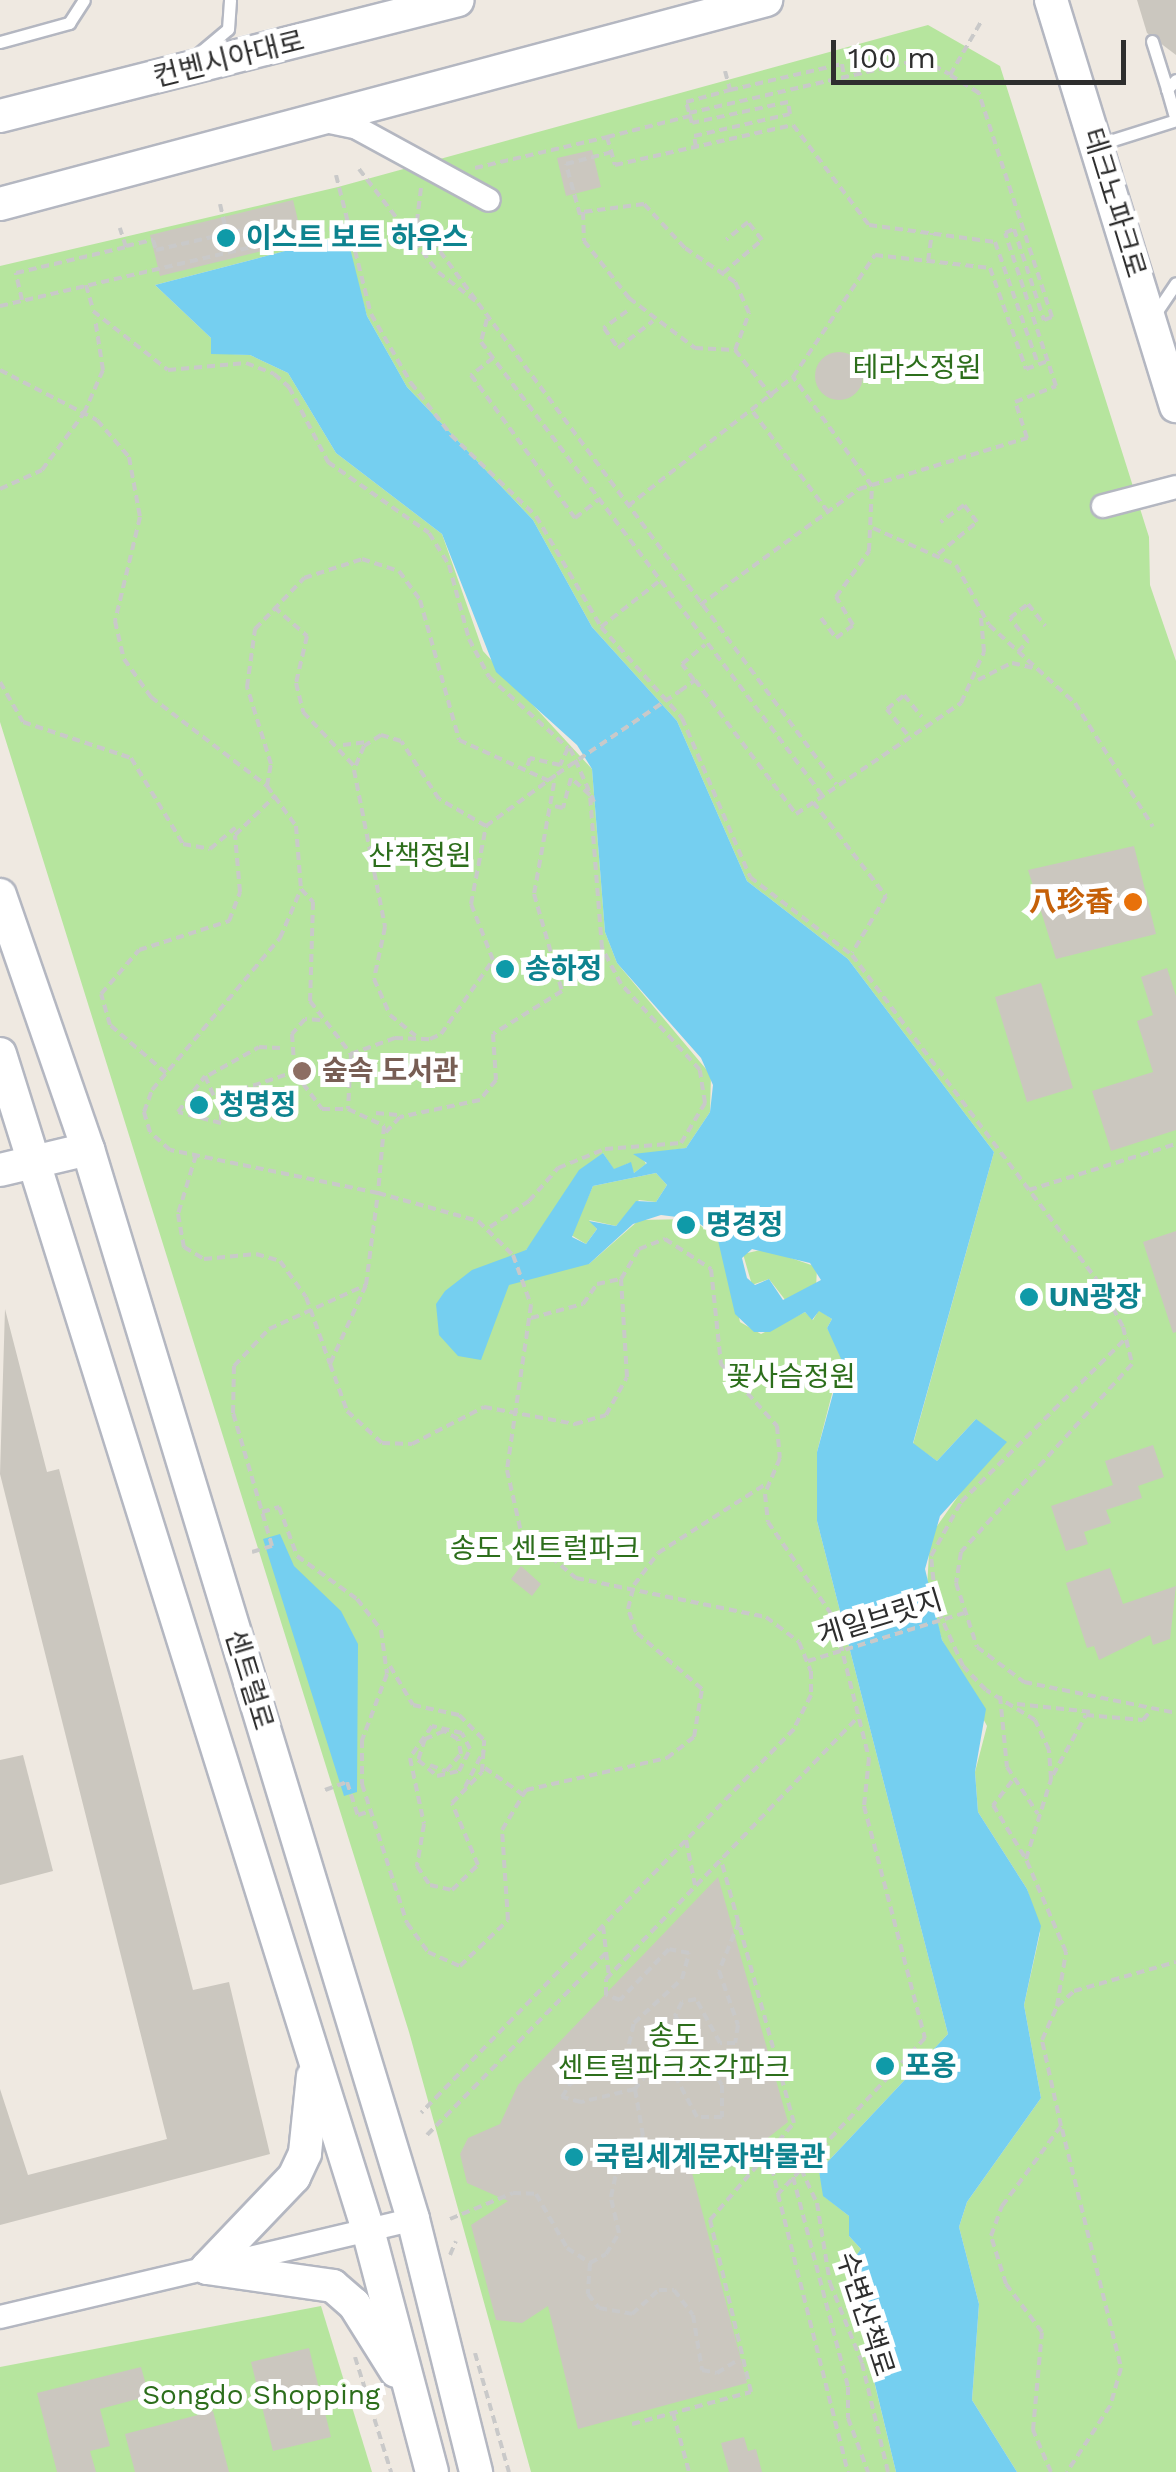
<!DOCTYPE html>
<meta charset="utf-8">
<style>
body{margin:0}
#map{position:relative;width:1176px;height:2472px;overflow:hidden;background:#efe9e1;font-family:"Work Sans","Noto Sans KR",sans-serif}
div>[style]{position:absolute}
.green>*{inset:0;background:#b6e59e}
.water>*{inset:0;background:#75cff0}
.building>*{inset:0;background:#cbc7bf}
.round{border-radius:50%}
.path>*{height:4px;margin-top:-2px;transform-origin:0;background:repeating-linear-gradient(90deg,#c9c9c9 0 8px,transparent 0 13px)}
.roads{filter:drop-shadow(2px 0 #b4b7c1) drop-shadow(-2px 0 #b4b7c1) drop-shadow(0 2px #b4b7c1) drop-shadow(0 -2px #b4b7c1)}
.lane>*{height:11px;margin:-5.5px;padding:0 5.5px;transform-origin:5.5px;border-radius:5.5px;background:#fff}
.street>*{height:22px;margin:-11px;padding:0 11px;transform-origin:11px;border-radius:11px;background:#fff}
.secondary>*{height:32px;margin:-16px;padding:0 16px;transform-origin:16px;border-radius:16px;background:#fff}
.path-bridge>*{height:4px;margin-top:-2px;transform-origin:0;background:repeating-linear-gradient(90deg,#c9c9c9 0 8px,transparent 0 13px)}
.dots>*{width:28px;height:28px;translate:-50% -50%;box-sizing:border-box;border:5px solid #fff;border-radius:50%}
span{translate:-50% -50%;white-space:nowrap;text-align:center;line-height:1.15;-webkit-text-stroke:10px #fff;paint-order:stroke}
.street-label{font-size:28px;color:#2e2e2e}
.culture-label{font-size:28px;color:#0d838f;font-weight:700}
.left{translate:0 -50%;text-align:left}
.park-label{font-size:28px;color:#2c6e1b}
.food-label{font-size:28px;color:#c56008;font-weight:700}
.right{translate:-100% -50%;text-align:right}
.education-label{font-size:28px;color:#785e54;font-weight:700}
.scale{position:absolute;left:831px;top:40px;width:295px;height:45px;box-sizing:border-box;border:5px solid #2e2e2e;border-top:0;padding-left:12px;font-size:30px;line-height:35px;white-space:nowrap;color:#2e2e2e;-webkit-text-stroke:8px #fff;paint-order:stroke}
</style>
<div id="map">
<div class="green">
<i style="clip-path:polygon(928px 25px,1000px 66px,1149px 537px,1150px 585px,1176px 661px,1176px 2472px,1017px 2472px,972px 2400px,979px 2304px,959px 2227px,967px 2202px,1041px 2098px,1024px 2005px,1040px 1933px,1027px 1889px,978px 1812px,975px 1772px,987px 1726px,942px 1640px,927px 1588px,930px 1536px,961px 1492px,976px 1419px,937px 1461px,913px 1444px,994px 1152px,848px 959px,747px 881px,677px 721px,592px 627px,533px 520px,407px 387px,367px 316px,346px 243px,335px 238px,155px 285px,211px 338px,212px 353px,250px 355px,288px 373px,336px 453px,442px 534px,483px 651px,592px 769px,605px 932px,617px 963px,711px 1075px,710px 1112px,686px 1148px,641px 1155px,646px 1164px,634px 1173px,629px 1163px,614px 1170px,603px 1153px,526px 1250px,589px 1264px,639px 1220px,693px 1219px,724px 1246px,740px 1322px,761px 1334px,805px 1312px,813px 1320px,819px 1310px,832px 1319px,827px 1328px,842px 1355px,817px 1452px,817px 1521px,948px 2034px,819px 2171px,825px 2197px,849px 2216px,849px 2236px,861px 2249px,847px 2269px,896px 2472px,531px 2472px,409px 2032px,0 722px,0 266px,338px 187px)"></i>
<i style="clip-path:polygon(656px 1173px,667px 1185px,656px 1202px,639px 1200px,616px 1226px,589px 1220px,597px 1229px,586px 1244px,571px 1235px,593px 1186px)"></i>
<i style="clip-path:polygon(765px 1249px,817px 1267px,816px 1289px,786px 1301px,769px 1279px,752px 1285px,743px 1254px)"></i>
<i style="clip-path:polygon(321px 2306px,372px 2472px,0 2472px,0 2367px)"></i>
</div>
<div class="water">
<i style="clip-path:polygon(evenodd,335px 238px,350px 248px,367px 316px,407px 387px,533px 520px,592px 627px,677px 721px,747px 881px,848px 959px,994px 1152px,913px 1443px,937px 1461px,976px 1419px,1007px 1442px,940px 1516px,925px 1569px,942px 1640px,986px 1709px,975px 1772px,978px 1812px,1027px 1889px,1041px 1926px,1024px 2005px,1041px 2098px,967px 2202px,959px 2227px,979px 2304px,972px 2400px,1017px 2472px,896px 2472px,847px 2268px,861px 2249px,849px 2236px,849px 2216px,823px 2196px,819px 2171px,948px 2034px,817px 1521px,817px 1452px,842px 1361px,827px 1328px,832px 1319px,819px 1311px,812px 1320px,805px 1312px,770px 1332px,754px 1332px,735px 1314px,717px 1236px,693px 1219px,661px 1215px,633px 1224px,589px 1264px,509px 1285px,481px 1360px,458px 1356px,439px 1335px,436px 1304px,445px 1291px,472px 1270px,526px 1250px,579px 1170px,603px 1153px,614px 1169px,631px 1162px,634px 1173px,647px 1163px,633px 1154px,686px 1148px,710px 1112px,713px 1085px,701px 1058px,617px 963px,605px 932px,592px 769px,577px 745px,496px 672px,442px 534px,336px 453px,288px 373px,250px 355px,211px 354px,211px 338px,155px 285px,335px 238px,656px 1173px,667px 1185px,656px 1202px,636px 1201px,616px 1226px,589px 1221px,597px 1229px,586px 1244px,572px 1237px,593px 1186px,656px 1173px,335px 238px,752px 1249px,810px 1263px,821px 1280px,783px 1300px,769px 1279px,755px 1285px,747px 1278px,742px 1258px,752px 1249px)"></i>
<i style="clip-path:polygon(280px 1534px,294px 1566px,341px 1611px,358px 1644px,357px 1792px,344px 1796px,263px 1539px)"></i>
</div>
<div class="building">
<i style="clip-path:polygon(1137px 0,1176px 0,1176px 55px,1147px 33px)"></i>
<i style="clip-path:polygon(592px 150px,601px 187px,566px 196px,557px 158px)"></i>
<i style="clip-path:polygon(293px 200px,303px 241px,160px 276px,150px 235px)"></i>
<i class="round" style="left:815px;top:352px;width:48px;height:48px"></i>
<i style="clip-path:polygon(1134px 846px,1156px 934px,1056px 959px,1028px 870px)"></i>
<i style="clip-path:polygon(1167px 968px,1176px 996px,1176px 1130px,1111px 1151px,1092px 1091px,1153px 1072px,1137px 1021px,1153px 1015px,1141px 977px)"></i>
<i style="clip-path:polygon(1041px 983px,1073px 1088px,1027px 1102px,995px 997px)"></i>
<i style="clip-path:polygon(1176px 1231px,1176px 1332px,1173px 1333px,1143px 1242px)"></i>
<i style="clip-path:polygon(5px 1309px,47px 1472px,59px 1469px,193px 1990px,229px 1982px,270px 2154px,0 2225px,0 2089px,28px 2175px,167px 2139px,0 1474px)"></i>
<i style="clip-path:polygon(1153px 1445px,1164px 1477px,1138px 1486px,1142px 1498px,1106px 1510px,1111px 1523px,1084px 1532px,1088px 1544px,1066px 1551px,1051px 1506px,1113px 1485px,1105px 1461px)"></i>
<i style="clip-path:polygon(521px 1566px,541px 1584px,532px 1596px,511px 1579px)"></i>
<i style="clip-path:polygon(1110px 1568px,1123px 1604px,1176px 1586px,1170px 1639px,1153px 1645px,1150px 1635px,1099px 1660px,1094px 1646px,1087px 1648px,1066px 1583px)"></i>
<i style="clip-path:polygon(23px 1755px,53px 1871px,0 1885px,0 1760px)"></i>
<i style="clip-path:polygon(718px 1877px,788px 2122px,731px 2167px,690px 2165px,747px 2383px,578px 2429px,548px 2306px,522px 2323px,496px 2320px,471px 2225px,508px 2201px,467px 2183px,460px 2154px,468px 2138px,500px 2124px,518px 2085px)"></i>
<i style="clip-path:polygon(309px 2348px,331px 2437px,273px 2451px,251px 2362px)"></i>
<i style="clip-path:polygon(141px 2367px,149px 2396px,100px 2409px,110px 2446px,90px 2451px,96px 2472px,57px 2472px,37px 2393px)"></i>
<i style="clip-path:polygon(213px 2411px,229px 2472px,135px 2472px,125px 2434px)"></i>
<i style="clip-path:polygon(744px 2437px,748px 2451px,756px 2449px,762px 2472px,729px 2472px,721px 2443px)"></i>
</div>
<div class="path">
<i style="left:725px;top:71px;width:20px;rotate:75deg"></i>
<i style="left:730px;top:90px;width:115px;rotate:-13.1deg"></i>
<i style="left:842px;top:64px;width:13px;rotate:81deg"></i>
<i style="left:689px;top:112px;width:10px;rotate:-107deg"></i>
<i style="left:686px;top:102px;width:46px;rotate:-15.3deg"></i>
<i style="left:607px;top:137px;width:86px;rotate:-14.2deg"></i>
<i style="left:696px;top:147px;width:11px;rotate:-100deg"></i>
<i style="left:694px;top:136px;width:98px;rotate:-12.9deg"></i>
<i style="left:790px;top:114px;width:12px;rotate:-99deg"></i>
<i style="left:788px;top:102px;width:98px;rotate:167.7deg"></i>
<i style="left:692px;top:123px;width:10px;rotate:-107deg"></i>
<i style="left:689px;top:113px;width:239px;rotate:-13deg"></i>
<i style="left:922px;top:59px;width:31px;rotate:29deg"></i>
<i style="left:475px;top:168px;width:136px;rotate:-13.2deg"></i>
<i style="left:607px;top:137px;width:29px;rotate:74deg"></i>
<i style="left:615px;top:165px;width:182px;rotate:-12.7deg"></i>
<i style="left:793px;top:125px;width:126px;rotate:52.8deg"></i>
<i style="left:869px;top:225px;width:127px;rotate:7.7deg"></i>
<i style="left:995px;top:242px;width:129px;rotate:70.6deg"></i>
<i style="left:359px;top:169px;width:130px;rotate:52.5deg"></i>
<i style="left:438px;top:272px;width:51px;rotate:37.8deg"></i>
<i style="left:478px;top:303px;width:600px;rotate:53.34deg"></i>
<i style="left:336px;top:175px;width:143px;rotate:75.9deg"></i>
<i style="left:371px;top:314px;width:80px;rotate:59.9deg"></i>
<i style="left:411px;top:383px;width:66px;rotate:52.4deg"></i>
<i style="left:451px;top:435px;width:117px;rotate:43.6deg"></i>
<i style="left:536px;top:516px;width:129px;rotate:59.6deg"></i>
<i style="left:601px;top:627px;width:122px;rotate:48.3deg"></i>
<i style="left:682px;top:718px;width:173px;rotate:66.8deg"></i>
<i style="left:750px;top:877px;width:128px;rotate:37.4deg"></i>
<i style="left:852px;top:955px;width:413px;rotate:53deg"></i>
<i style="left:1101px;top:1285px;width:47px;rotate:62.4deg"></i>
<i style="left:1123px;top:1327px;width:38px;rotate:76deg"></i>
<i style="left:1132px;top:1364px;width:254px;rotate:132.3deg"></i>
<i style="left:961px;top:1552px;width:31px;rotate:99deg"></i>
<i style="left:956px;top:1583px;width:67px;rotate:71.8deg"></i>
<i style="left:977px;top:1647px;width:59px;rotate:36.7deg"></i>
<i style="left:1024px;top:1682px;width:155px;rotate:11.5deg"></i>
<i style="left:421px;top:188px;width:32px;rotate:97deg"></i>
<i style="left:417px;top:220px;width:103px;rotate:53.7deg"></i>
<i style="left:220px;top:204px;width:49px;rotate:77.1deg"></i>
<i style="left:580px;top:215px;width:53px;rotate:-105.4deg"></i>
<i style="left:566px;top:164px;width:48px;rotate:-14.6deg"></i>
<i style="left:126px;top:246px;width:28px;rotate:-13deg"></i>
<i style="left:153px;top:240px;width:10px;rotate:73deg"></i>
<i style="left:156px;top:250px;width:92px;rotate:-13.1deg"></i>
<i style="left:246px;top:229px;width:18px;rotate:77deg"></i>
<i style="left:928px;top:261px;width:28px;rotate:-82deg"></i>
<i style="left:723px;top:273px;width:51px;rotate:-40.2deg"></i>
<i style="left:762px;top:240px;width:23px;rotate:-128deg"></i>
<i style="left:748px;top:222px;width:28px;rotate:141deg"></i>
<i style="left:86px;top:285px;width:26px;rotate:74deg"></i>
<i style="left:22px;top:300px;width:28px;rotate:-103deg"></i>
<i style="left:16px;top:273px;width:113px;rotate:-13.3deg"></i>
<i style="left:126px;top:247px;width:20px;rotate:-108deg"></i>
<i style="left:0;top:306px;width:359px;rotate:-13.2deg"></i>
<i style="left:93px;top:311px;width:95px;rotate:38.2deg"></i>
<i style="left:168px;top:370px;width:78px;rotate:-5.1deg"></i>
<i style="left:246px;top:363px;width:30px;rotate:21deg"></i>
<i style="left:274px;top:374px;width:20px;rotate:41deg"></i>
<i style="left:289px;top:387px;width:85px;rotate:62.5deg"></i>
<i style="left:328px;top:462px;width:123px;rotate:35.1deg"></i>
<i style="left:429px;top:533px;width:38px;rotate:58deg"></i>
<i style="left:449px;top:565px;width:77px;rotate:74.9deg"></i>
<i style="left:469px;top:639px;width:43px;rotate:62.2deg"></i>
<i style="left:489px;top:677px;width:106px;rotate:41.9deg"></i>
<i style="left:568px;top:748px;width:19px;rotate:115deg"></i>
<i style="left:560px;top:765px;width:31px;rotate:-167deg"></i>
<i style="left:530px;top:758px;width:9px;rotate:108deg"></i>
<i style="left:627px;top:311px;width:29px;rotate:144deg"></i>
<i style="left:604px;top:328px;width:24px;rotate:55deg"></i>
<i style="left:618px;top:348px;width:44px;rotate:-37.6deg"></i>
<i style="left:487px;top:319px;width:24px;rotate:105deg"></i>
<i style="left:481px;top:342px;width:567px;rotate:53.03deg"></i>
<i style="left:735px;top:350px;width:40px;rotate:-69deg"></i>
<i style="left:749px;top:313px;width:34px;rotate:-114deg"></i>
<i style="left:735px;top:282px;width:60px;rotate:-145.8deg"></i>
<i style="left:685px;top:248px;width:60px;rotate:-133deg"></i>
<i style="left:644px;top:204px;width:62px;rotate:172.5deg"></i>
<i style="left:583px;top:212px;width:29px;rotate:88deg"></i>
<i style="left:584px;top:241px;width:73px;rotate:51.7deg"></i>
<i style="left:629px;top:298px;width:83px;rotate:37.1deg"></i>
<i style="left:695px;top:348px;width:40px;rotate:2.9deg"></i>
<i style="left:735px;top:350px;width:61px;rotate:51.6deg"></i>
<i style="left:493px;top:358px;width:28px;rotate:142deg"></i>
<i style="left:471px;top:375px;width:177px;rotate:54deg"></i>
<i style="left:575px;top:518px;width:29px;rotate:-38deg"></i>
<i style="left:0;top:370px;width:109px;rotate:27.3deg"></i>
<i style="left:97px;top:420px;width:49px;rotate:49.1deg"></i>
<i style="left:129px;top:457px;width:61px;rotate:79.6deg"></i>
<i style="left:140px;top:517px;width:107px;rotate:103.5deg"></i>
<i style="left:115px;top:621px;width:39px;rotate:77deg"></i>
<i style="left:124px;top:659px;width:47px;rotate:54.6deg"></i>
<i style="left:151px;top:697px;width:146px;rotate:37.5deg"></i>
<i style="left:267px;top:786px;width:49px;rotate:54.1deg"></i>
<i style="left:296px;top:826px;width:63px;rotate:85.5deg"></i>
<i style="left:301px;top:889px;width:18px;rotate:47deg"></i>
<i style="left:313px;top:902px;width:99px;rotate:91.7deg"></i>
<i style="left:310px;top:1001px;width:67px;rotate:52.3deg"></i>
<i style="left:351px;top:1054px;width:55px;rotate:93.1deg"></i>
<i style="left:348px;top:1109px;width:40px;rotate:25deg"></i>
<i style="left:384px;top:1126px;width:67px;rotate:95.1deg"></i>
<i style="left:378px;top:1193px;width:104px;rotate:15.6deg"></i>
<i style="left:478px;top:1221px;width:49px;rotate:44.2deg"></i>
<i style="left:513px;top:1255px;width:53px;rotate:70.2deg"></i>
<i style="left:531px;top:1305px;width:167px;rotate:98.3deg"></i>
<i style="left:507px;top:1470px;width:64px;rotate:77.3deg"></i>
<i style="left:521px;top:1532px;width:72px;rotate:39.9deg"></i>
<i style="left:576px;top:1578px;width:194px;rotate:11.6deg"></i>
<i style="left:766px;top:1617px;width:41px;rotate:37.1deg"></i>
<i style="left:799px;top:1642px;width:31px;rotate:68deg"></i>
<i style="left:811px;top:1671px;width:24px;rotate:90deg"></i>
<i style="left:811px;top:1695px;width:38px;rotate:117deg"></i>
<i style="left:794px;top:1729px;width:535px;rotate:134.17deg"></i>
<i style="left:753px;top:412px;width:125px;rotate:53.1deg"></i>
<i style="left:0;top:489px;width:46px;rotate:-24.3deg"></i>
<i style="left:42px;top:470px;width:71px;rotate:-53.6deg"></i>
<i style="left:84px;top:413px;width:47px;rotate:-66.2deg"></i>
<i style="left:103px;top:370px;width:52px;rotate:-98.9deg"></i>
<i style="left:628px;top:506px;width:209px;rotate:-38deg"></i>
<i style="left:873px;top:528px;width:91px;rotate:24deg"></i>
<i style="left:956px;top:565px;width:68px;rotate:61.2deg"></i>
<i style="left:989px;top:625px;width:116px;rotate:42.2deg"></i>
<i style="left:1075px;top:703px;width:146px;rotate:57.8deg"></i>
<i style="left:938px;top:554px;width:50px;rotate:-39.4deg"></i>
<i style="left:977px;top:522px;width:21px;rotate:-127deg"></i>
<i style="left:964px;top:505px;width:29px;rotate:144deg"></i>
<i style="left:700px;top:605px;width:197px;rotate:-36.1deg"></i>
<i style="left:859px;top:489px;width:176px;rotate:-16.9deg"></i>
<i style="left:1027px;top:438px;width:38px;rotate:-108deg"></i>
<i style="left:1015px;top:402px;width:44px;rotate:-21.3deg"></i>
<i style="left:1056px;top:386px;width:161px;rotate:-108.4deg"></i>
<i style="left:1005px;top:233px;width:10px;rotate:-24deg"></i>
<i style="left:1014px;top:229px;width:96px;rotate:71.8deg"></i>
<i style="left:1044px;top:320px;width:9px;rotate:-21deg"></i>
<i style="left:1052px;top:317px;width:236px;rotate:-108.1deg"></i>
<i style="left:979px;top:93px;width:34px;rotate:-148deg"></i>
<i style="left:950px;top:75px;width:64px;rotate:-59.8deg"></i>
<i style="left:274px;top:607px;width:44px;rotate:41.3deg"></i>
<i style="left:307px;top:636px;width:48px;rotate:103.2deg"></i>
<i style="left:296px;top:683px;width:30px;rotate:76deg"></i>
<i style="left:303px;top:712px;width:74px;rotate:46.6deg"></i>
<i style="left:821px;top:618px;width:25px;rotate:53deg"></i>
<i style="left:836px;top:638px;width:21px;rotate:-37deg"></i>
<i style="left:853px;top:625px;width:33px;rotate:-121deg"></i>
<i style="left:836px;top:597px;width:57px;rotate:-54.3deg"></i>
<i style="left:869px;top:551px;width:65px;rotate:-87.4deg"></i>
<i style="left:872px;top:486px;width:135px;rotate:-125.9deg"></i>
<i style="left:793px;top:377px;width:147px;rotate:-56.1deg"></i>
<i style="left:875px;top:255px;width:116px;rotate:6.4deg"></i>
<i style="left:990px;top:268px;width:107px;rotate:70.4deg"></i>
<i style="left:1026px;top:369px;width:23px;rotate:-20deg"></i>
<i style="left:601px;top:627px;width:73px;rotate:-38.3deg"></i>
<i style="left:1018px;top:652px;width:15px;rotate:-48deg"></i>
<i style="left:1028px;top:641px;width:29px;rotate:-128deg"></i>
<i style="left:1010px;top:618px;width:23px;rotate:-38deg"></i>
<i style="left:1028px;top:604px;width:28px;rotate:52deg"></i>
<i style="left:694px;top:680px;width:20px;rotate:-127deg"></i>
<i style="left:682px;top:664px;width:30px;rotate:-40deg"></i>
<i style="left:978px;top:680px;width:38px;rotate:-27deg"></i>
<i style="left:1012px;top:663px;width:22px;rotate:13deg"></i>
<i style="left:0;top:682px;width:46px;rotate:60.1deg"></i>
<i style="left:23px;top:722px;width:114px;rotate:18.4deg"></i>
<i style="left:131px;top:758px;width:100px;rotate:58.8deg"></i>
<i style="left:183px;top:844px;width:27px;rotate:10deg"></i>
<i style="left:210px;top:849px;width:33px;rotate:-40deg"></i>
<i style="left:680px;top:691px;width:19px;rotate:-36deg"></i>
<i style="left:695px;top:680px;width:168px;rotate:53deg"></i>
<i style="left:796px;top:814px;width:199px;rotate:-33.9deg"></i>
<i style="left:961px;top:703px;width:56px;rotate:-65.7deg"></i>
<i style="left:984px;top:652px;width:38px;rotate:-95deg"></i>
<i style="left:907px;top:734px;width:32px;rotate:-129deg"></i>
<i style="left:887px;top:709px;width:22px;rotate:-39deg"></i>
<i style="left:904px;top:695px;width:28px;rotate:51deg"></i>
<i style="left:343px;top:745px;width:24px;rotate:-7deg"></i>
<i style="left:570px;top:748px;width:59px;rotate:66deg"></i>
<i style="left:267px;top:786px;width:22px;rotate:-80deg"></i>
<i style="left:271px;top:764px;width:81px;rotate:-107.3deg"></i>
<i style="left:247px;top:687px;width:59px;rotate:-82.1deg"></i>
<i style="left:255px;top:629px;width:71px;rotate:-46.1deg"></i>
<i style="left:304px;top:578px;width:61px;rotate:-18.1deg"></i>
<i style="left:362px;top:559px;width:39px;rotate:18deg"></i>
<i style="left:399px;top:571px;width:36px;rotate:54deg"></i>
<i style="left:420px;top:600px;width:145px;rotate:74.4deg"></i>
<i style="left:459px;top:740px;width:104px;rotate:24.4deg"></i>
<i style="left:554px;top:783px;width:113px;rotate:100.2deg"></i>
<i style="left:534px;top:894px;width:101px;rotate:73.9deg"></i>
<i style="left:562px;top:991px;width:81px;rotate:148.1deg"></i>
<i style="left:493px;top:1034px;width:46px;rotate:86.3deg"></i>
<i style="left:496px;top:1080px;width:26px;rotate:129deg"></i>
<i style="left:480px;top:1100px;width:82px;rotate:168deg"></i>
<i style="left:400px;top:1117px;width:21px;rotate:133deg"></i>
<i style="left:813px;top:802px;width:119px;rotate:52.2deg"></i>
<i style="left:886px;top:896px;width:66px;rotate:120.8deg"></i>
<i style="left:486px;top:826px;width:88px;rotate:-36.2deg"></i>
<i style="left:320px;top:1020px;width:15px;rotate:-176deg"></i>
<i style="left:305px;top:1019px;width:20px;rotate:131deg"></i>
<i style="left:292px;top:1034px;width:39px;rotate:86deg"></i>
<i style="left:295px;top:1073px;width:45px;rotate:53.1deg"></i>
<i style="left:322px;top:1109px;width:26px"></i>
<i style="left:351px;top:1054px;width:47px;rotate:-20deg"></i>
<i style="left:395px;top:1038px;width:35px;rotate:2deg"></i>
<i style="left:430px;top:1039px;width:12px;rotate:-24deg"></i>
<i style="left:441px;top:1034px;width:90px;rotate:-54.9deg"></i>
<i style="left:493px;top:960px;width:60px;rotate:-111.4deg"></i>
<i style="left:471px;top:904px;width:79px;rotate:-79.1deg"></i>
<i style="left:486px;top:826px;width:54px;rotate:-150.1deg"></i>
<i style="left:439px;top:799px;width:69px;rotate:-123.2deg"></i>
<i style="left:401px;top:741px;width:21px;rotate:-163deg"></i>
<i style="left:381px;top:735px;width:20px;rotate:147deg"></i>
<i style="left:364px;top:746px;width:26px;rotate:113deg"></i>
<i style="left:354px;top:770px;width:160px;rotate:78.8deg"></i>
<i style="left:385px;top:927px;width:53px;rotate:101.9deg"></i>
<i style="left:374px;top:979px;width:39px;rotate:66deg"></i>
<i style="left:390px;top:1015px;width:33px;rotate:39deg"></i>
<i style="left:166px;top:1073px;width:74px;rotate:-139.4deg"></i>
<i style="left:110px;top:1025px;width:32px;rotate:-106deg"></i>
<i style="left:101px;top:994px;width:58px;rotate:-49.2deg"></i>
<i style="left:139px;top:950px;width:95px;rotate:-17.9deg"></i>
<i style="left:229px;top:921px;width:31px;rotate:-69deg"></i>
<i style="left:240px;top:892px;width:57px;rotate:-95deg"></i>
<i style="left:235px;top:835px;width:57px;rotate:-44.3deg"></i>
<i style="left:209px;top:1075px;width:57px;rotate:-29.2deg"></i>
<i style="left:259px;top:1047px;width:21px;rotate:3deg"></i>
<i style="left:205px;top:1076px;width:39px;rotate:66deg"></i>
<i style="left:221px;top:1112px;width:11px;rotate:90deg"></i>
<i style="left:221px;top:1123px;width:44px;rotate:-165.7deg"></i>
<i style="left:178px;top:1112px;width:45px;rotate:-53.1deg"></i>
<i style="left:216px;top:1098px;width:73px;rotate:-18.4deg"></i>
<i style="left:376px;top:1113px;width:25px;rotate:5deg"></i>
<i style="left:196px;top:1155px;width:62px;rotate:107deg"></i>
<i style="left:178px;top:1214px;width:34px;rotate:80deg"></i>
<i style="left:184px;top:1247px;width:23px;rotate:31deg"></i>
<i style="left:204px;top:1259px;width:52px;rotate:-5.5deg"></i>
<i style="left:256px;top:1254px;width:25px;rotate:16deg"></i>
<i style="left:280px;top:1261px;width:44px;rotate:54.2deg"></i>
<i style="left:306px;top:1297px;width:71px;rotate:70.3deg"></i>
<i style="left:1029px;top:1190px;width:154px;rotate:-17.4deg"></i>
<i style="left:490px;top:1227px;width:47px;rotate:-33.7deg"></i>
<i style="left:529px;top:1201px;width:44px;rotate:-48.7deg"></i>
<i style="left:558px;top:1168px;width:51px;rotate:-22deg"></i>
<i style="left:605px;top:1149px;width:76px;rotate:-4.5deg"></i>
<i style="left:681px;top:1143px;width:47px;rotate:-59deg"></i>
<i style="left:705px;top:1103px;width:33px;rotate:-99deg"></i>
<i style="left:700px;top:1070px;width:117px;rotate:-132.6deg"></i>
<i style="left:621px;top:984px;width:41px;rotate:-117.8deg"></i>
<i style="left:602px;top:948px;width:153px;rotate:-94.5deg"></i>
<i style="left:590px;top:795px;width:25px;rotate:-138deg"></i>
<i style="left:571px;top:778px;width:31px;rotate:105deg"></i>
<i style="left:563px;top:808px;width:9px;rotate:-167deg"></i>
<i style="left:366px;top:1285px;width:87px;rotate:114.5deg"></i>
<i style="left:330px;top:1364px;width:50px;rotate:70.1deg"></i>
<i style="left:347px;top:1411px;width:47px;rotate:42.4deg"></i>
<i style="left:382px;top:1443px;width:30px;rotate:2deg"></i>
<i style="left:412px;top:1444px;width:81px;rotate:-27.2deg"></i>
<i style="left:484px;top:1407px;width:93px;rotate:10.6deg"></i>
<i style="left:575px;top:1424px;width:32px;rotate:-16deg"></i>
<i style="left:606px;top:1415px;width:43px;rotate:-61.1deg"></i>
<i style="left:627px;top:1377px;width:98px;rotate:-93.5deg"></i>
<i style="left:621px;top:1279px;width:35px;rotate:-59deg"></i>
<i style="left:639px;top:1249px;width:28px;rotate:-21deg"></i>
<i style="left:665px;top:1239px;width:55px;rotate:33.1deg"></i>
<i style="left:711px;top:1269px;width:96px;rotate:84deg"></i>
<i style="left:721px;top:1364px;width:84px;rotate:47.9deg"></i>
<i style="left:777px;top:1426px;width:32px;rotate:85deg"></i>
<i style="left:780px;top:1458px;width:39px;rotate:113deg"></i>
<i style="left:765px;top:1494px;width:28px;rotate:84deg"></i>
<i style="left:768px;top:1522px;width:116px;rotate:55.5deg"></i>
<i style="left:834px;top:1618px;width:144px;rotate:76deg"></i>
<i style="left:869px;top:1758px;width:48px;rotate:95.9deg"></i>
<i style="left:864px;top:1806px;width:240px;rotate:75.3deg"></i>
<i style="left:925px;top:2038px;width:214px;rotate:133.3deg"></i>
<i style="left:778px;top:2194px;width:287px;rotate:75.9deg"></i>
<i style="left:531px;top:1318px;width:54px;rotate:-15.1deg"></i>
<i style="left:583px;top:1304px;width:24px;rotate:-55deg"></i>
<i style="left:597px;top:1284px;width:25px;rotate:-12deg"></i>
<i style="left:262px;top:1512px;width:18px;rotate:-16deg"></i>
<i style="left:279px;top:1507px;width:52px;rotate:69.8deg"></i>
<i style="left:297px;top:1556px;width:74px;rotate:35.6deg"></i>
<i style="left:357px;top:1599px;width:39px;rotate:52deg"></i>
<i style="left:381px;top:1630px;width:44px;rotate:82.2deg"></i>
<i style="left:387px;top:1674px;width:71px;rotate:110.7deg"></i>
<i style="left:362px;top:1740px;width:44px;rotate:90deg"></i>
<i style="left:362px;top:1784px;width:146px;rotate:72.1deg"></i>
<i style="left:407px;top:1923px;width:36px;rotate:54deg"></i>
<i style="left:428px;top:1952px;width:35px;rotate:24deg"></i>
<i style="left:460px;top:1966px;width:66px;rotate:-43.8deg"></i>
<i style="left:508px;top:1920px;width:90px;rotate:-93.8deg"></i>
<i style="left:502px;top:1830px;width:47px;rotate:-59deg"></i>
<i style="left:526px;top:1790px;width:145px;rotate:-12.8deg"></i>
<i style="left:667px;top:1758px;width:34px;rotate:-38deg"></i>
<i style="left:694px;top:1737px;width:49px;rotate:-80.5deg"></i>
<i style="left:702px;top:1689px;width:87px;rotate:-139.2deg"></i>
<i style="left:636px;top:1632px;width:24px;rotate:-109deg"></i>
<i style="left:628px;top:1609px;width:25px;rotate:-76deg"></i>
<i style="left:634px;top:1585px;width:40px;rotate:-53deg"></i>
<i style="left:658px;top:1553px;width:128px;rotate:-32.6deg"></i>
<i style="left:252px;top:1552px;width:21px;rotate:-17deg"></i>
<i style="left:272px;top:1546px;width:139px;rotate:-106.3deg"></i>
<i style="left:233px;top:1413px;width:47px;rotate:-88.8deg"></i>
<i style="left:234px;top:1366px;width:51px;rotate:-46.6deg"></i>
<i style="left:269px;top:1329px;width:107px;rotate:-24.4deg"></i>
<i style="left:366px;top:1285px;width:93px;rotate:-82.6deg"></i>
<i style="left:378px;top:1193px;width:212px;rotate:-168.3deg"></i>
<i style="left:170px;top:1150px;width:27px;rotate:-138deg"></i>
<i style="left:150px;top:1132px;width:21px;rotate:-107deg"></i>
<i style="left:144px;top:1112px;width:23px;rotate:-70deg"></i>
<i style="left:152px;top:1090px;width:199px;rotate:-49.9deg"></i>
<i style="left:280px;top:938px;width:53px;rotate:-66.8deg"></i>
<i style="left:390px;top:1666px;width:45px;rotate:59.5deg"></i>
<i style="left:413px;top:1705px;width:47px;rotate:12.3deg"></i>
<i style="left:459px;top:1715px;width:35px;rotate:45deg"></i>
<i style="left:1000px;top:1696px;width:71px;rotate:84.4deg"></i>
<i style="left:1007px;top:1767px;width:56px;rotate:56.6deg"></i>
<i style="left:1017px;top:1704px;width:75px;rotate:6.1deg"></i>
<i style="left:430px;top:1765px;width:17px;rotate:21deg"></i>
<i style="left:446px;top:1771px;width:23px;rotate:-49deg"></i>
<i style="left:461px;top:1754px;width:15px;rotate:-101deg"></i>
<i style="left:458px;top:1739px;width:16px;rotate:-150deg"></i>
<i style="left:444px;top:1731px;width:21px;rotate:157deg"></i>
<i style="left:425px;top:1739px;width:22px;rotate:108deg"></i>
<i style="left:418px;top:1760px;width:25px;rotate:40deg"></i>
<i style="left:437px;top:1776px;width:23px;rotate:-13deg"></i>
<i style="left:459px;top:1771px;width:25px;rotate:-63deg"></i>
<i style="left:470px;top:1749px;width:18px;rotate:-117deg"></i>
<i style="left:462px;top:1733px;width:31px;rotate:-167deg"></i>
<i style="left:432px;top:1726px;width:39px;rotate:125deg"></i>
<i style="left:410px;top:1758px;width:67px;rotate:78deg"></i>
<i style="left:424px;top:1824px;width:43px;rotate:99.5deg"></i>
<i style="left:417px;top:1866px;width:23px;rotate:56deg"></i>
<i style="left:430px;top:1885px;width:23px;rotate:13deg"></i>
<i style="left:452px;top:1890px;width:36px;rotate:-44deg"></i>
<i style="left:478px;top:1865px;width:67px;rotate:-112.8deg"></i>
<i style="left:452px;top:1803px;width:43px;rotate:-45.9deg"></i>
<i style="left:482px;top:1772px;width:32px;rotate:-86deg"></i>
<i style="left:485px;top:1768px;width:45px;rotate:35.1deg"></i>
<i style="left:1053px;top:1775px;width:68px;rotate:-61.2deg"></i>
<i style="left:1086px;top:1715px;width:57px;rotate:5deg"></i>
<i style="left:1143px;top:1720px;width:13px;rotate:-51deg"></i>
<i style="left:1012px;top:1781px;width:31px;rotate:128deg"></i>
<i style="left:993px;top:1805px;width:66px;rotate:58.7deg"></i>
<i style="left:465px;top:1787px;width:42px;rotate:-62.8deg"></i>
<i style="left:325px;top:1790px;width:23px;rotate:-20deg"></i>
<i style="left:347px;top:1782px;width:35px;rotate:72deg"></i>
<i style="left:358px;top:1815px;width:13px;rotate:-18deg"></i>
<i style="left:686px;top:1840px;width:46px;rotate:78.7deg"></i>
<i style="left:739px;top:1922px;width:53px;rotate:112.2deg"></i>
<i style="left:719px;top:1971px;width:57px;rotate:70.6deg"></i>
<i style="left:738px;top:2025px;width:18px;rotate:99deg"></i>
<i style="left:735px;top:2043px;width:15px;rotate:180deg"></i>
<i style="left:720px;top:2043px;width:50px;rotate:-118.6deg"></i>
<i style="left:696px;top:1999px;width:14px;rotate:168deg"></i>
<i style="left:682px;top:2002px;width:16px;rotate:117deg"></i>
<i style="left:675px;top:2016px;width:83px;rotate:55.7deg"></i>
<i style="left:722px;top:2085px;width:32px;rotate:90deg"></i>
<i style="left:722px;top:2117px;width:25px;rotate:180deg"></i>
<i style="left:697px;top:2117px;width:72px;rotate:-118deg"></i>
<i style="left:663px;top:2053px;width:46px;rotate:127.9deg"></i>
<i style="left:635px;top:2089px;width:56px;rotate:166.5deg"></i>
<i style="left:581px;top:2102px;width:20px;rotate:-165deg"></i>
<i style="left:562px;top:2097px;width:15px;rotate:-58deg"></i>
<i style="left:570px;top:2084px;width:62px;rotate:-25.7deg"></i>
<i style="left:626px;top:2057px;width:35px;rotate:-77deg"></i>
<i style="left:634px;top:2023px;width:65px;rotate:-42.5deg"></i>
<i style="left:682px;top:1979px;width:27px;rotate:-75deg"></i>
<i style="left:689px;top:1953px;width:20px;rotate:-169deg"></i>
<i style="left:669px;top:1949px;width:71px;rotate:133.9deg"></i>
<i style="left:620px;top:2000px;width:15px;rotate:-160deg"></i>
<i style="left:606px;top:1995px;width:16px;rotate:-90deg"></i>
<i style="left:606px;top:1979px;width:364px;rotate:-46.1deg"></i>
<i style="left:603px;top:1926px;width:50px;rotate:83.2deg"></i>
<i style="left:1057px;top:2006px;width:55px;rotate:-80.5deg"></i>
<i style="left:1066px;top:1952px;width:101px;rotate:-113.3deg"></i>
<i style="left:1026px;top:1859px;width:84px;rotate:-72.6deg"></i>
<i style="left:1051px;top:1779px;width:29px;rotate:-94deg"></i>
<i style="left:1049px;top:1750px;width:33px;rotate:-115deg"></i>
<i style="left:1035px;top:1720px;width:57px;rotate:-148.5deg"></i>
<i style="left:986px;top:1690px;width:33px;rotate:-134deg"></i>
<i style="left:963px;top:1666px;width:66px;rotate:-114.2deg"></i>
<i style="left:936px;top:1606px;width:50px;rotate:-95.7deg"></i>
<i style="left:931px;top:1556px;width:62px;rotate:-60.9deg"></i>
<i style="left:961px;top:1502px;width:234px;rotate:-44.8deg"></i>
<i style="left:1062px;top:2129px;width:246px;rotate:76.1deg"></i>
<i style="left:1121px;top:2368px;width:40px;rotate:106deg"></i>
<i style="left:1110px;top:2406px;width:79px;rotate:123.1deg"></i>
<i style="left:427px;top:2135px;width:255px;rotate:-45.5deg"></i>
<i style="left:769px;top:2155px;width:40px;rotate:77deg"></i>
<i style="left:801px;top:2169px;width:38px;rotate:65deg"></i>
<i style="left:817px;top:2203px;width:81px;rotate:80.8deg"></i>
<i style="left:830px;top:2283px;width:86px;rotate:68.2deg"></i>
<i style="left:862px;top:2363px;width:112px;rotate:76.6deg"></i>
<i style="left:793px;top:2177px;width:217px;rotate:75.3deg"></i>
<i style="left:848px;top:2387px;width:31px;rotate:90deg"></i>
<i style="left:848px;top:2418px;width:58px;rotate:69.7deg"></i>
<i style="left:450px;top:2219px;width:68px;rotate:-22.4deg"></i>
<i style="left:513px;top:2193px;width:23px;rotate:2deg"></i>
<i style="left:536px;top:2194px;width:62px;rotate:60.1deg"></i>
<i style="left:567px;top:2248px;width:27px;rotate:33deg"></i>
<i style="left:590px;top:2263px;width:18px;rotate:-29deg"></i>
<i style="left:606px;top:2254px;width:25px;rotate:-58deg"></i>
<i style="left:619px;top:2233px;width:37px;rotate:-103deg"></i>
<i style="left:611px;top:2197px;width:24px;rotate:-78deg"></i>
<i style="left:616px;top:2174px;width:47px;rotate:-54.6deg"></i>
<i style="left:643px;top:2136px;width:48px;rotate:-99.7deg"></i>
<i style="left:450px;top:2255px;width:15px;rotate:-67deg"></i>
<i style="left:590px;top:2263px;width:31px;rotate:94deg"></i>
<i style="left:588px;top:2294px;width:18px;rotate:52deg"></i>
<i style="left:599px;top:2308px;width:34px;rotate:10deg"></i>
<i style="left:632px;top:2314px;width:36px;rotate:-42deg"></i>
<i style="left:659px;top:2290px;width:15px"></i>
<i style="left:674px;top:2290px;width:31px;rotate:53deg"></i>
<i style="left:693px;top:2315px;width:56px;rotate:80.7deg"></i>
<i style="left:702px;top:2370px;width:15px;rotate:11deg"></i>
<i style="left:717px;top:2373px;width:22px;rotate:-32deg"></i>
<i style="left:475px;top:2353px;width:124px;rotate:74.1deg"></i>
<i style="left:355px;top:2357px;width:121px;rotate:72.6deg"></i>
<i style="left:673px;top:2413px;width:61px;rotate:74.8deg"></i>
<i style="left:632px;top:2424px;width:123px;rotate:-15.1deg"></i>
<i style="left:751px;top:2392px;width:177px;rotate:-103.4deg"></i>
<i style="left:710px;top:2220px;width:128px;rotate:-49.1deg"></i>
<i style="left:794px;top:2123px;width:274px;rotate:-105.5deg"></i>
<i style="left:1051px;top:2472px;width:46px;rotate:-113.2deg"></i>
<i style="left:1033px;top:2430px;width:98px;rotate:-84.8deg"></i>
<i style="left:1042px;top:2332px;width:60px;rotate:-126.9deg"></i>
<i style="left:1006px;top:2284px;width:50px;rotate:-107.4deg"></i>
<i style="left:991px;top:2236px;width:32px;rotate:-70deg"></i>
<i style="left:1002px;top:2206px;width:99px;rotate:-53.6deg"></i>
<i style="left:1061px;top:2126px;width:88px;rotate:-102.5deg"></i>
<i style="left:1042px;top:2040px;width:37px;rotate:-66deg"></i>
<i style="left:1057px;top:2006px;width:23px;rotate:-41deg"></i>
<i style="left:1074px;top:1991px;width:106px;rotate:-15.9deg"></i>
</div>
<div class="roads">
<div class="lane">
<i style="left:1152px;top:41px;width:50px;rotate:72.6deg"></i>
<i style="left:0;top:42px;width:72px;rotate:-15.4deg"></i>
<i style="left:69px;top:23px;width:27px;rotate:-57deg"></i>
<i style="left:197px;top:55px;width:40px;rotate:-40deg"></i>
<i style="left:228px;top:29px;width:29px;rotate:-86deg"></i>
<i style="left:1176px;top:80px;width:13px;rotate:135deg"></i>
<i style="left:1167px;top:89px;width:32px;rotate:74deg"></i>
<i style="left:1100px;top:144px;width:80px;rotate:-17.5deg"></i>
<i style="left:1155px;top:314px;width:37px;rotate:-56deg"></i>
</div>
<div class="street">
<i style="left:325px;top:121px;width:33px;rotate:12deg"></i>
<i style="left:357px;top:128px;width:150px;rotate:28.6deg"></i>
<i style="left:1103px;top:506px;width:75px;rotate:-14.6deg"></i>
<i style="left:0;top:2317px;width:424px;rotate:-13.3deg"></i>
</div>
<div class="secondary">
<i style="left:1051px;top:0;width:425px;rotate:72.9deg"></i>
<i style="left:0;top:116px;width:472px;rotate:-14.2deg"></i>
<i style="left:0;top:204px;width:793px;rotate:-14.91deg"></i>
<i style="left:0;top:895px;width:269px;rotate:70.9deg"></i>
<i style="left:88px;top:1149px;width:1118px;rotate:73.1deg"></i>
<i style="left:413px;top:2219px;width:261px;rotate:76deg"></i>
<i style="left:0;top:1054px;width:1232px;rotate:72.62deg"></i>
<i style="left:368px;top:2230px;width:250px;rotate:75.2deg"></i>
<i style="left:0;top:1170px;width:90px;rotate:-13.4deg"></i>
<i style="left:207px;top:2268px;width:127px;rotate:8.1deg"></i>
<i style="left:333px;top:2286px;width:28px;rotate:41deg"></i>
<i style="left:354px;top:2304px;width:79px;rotate:57.9deg"></i>
<i style="left:207px;top:2268px;width:126px;rotate:-46.3deg"></i>
<i style="left:294px;top:2177px;width:26px;rotate:-65deg"></i>
<i style="left:305px;top:2153px;width:77px;rotate:-84.1deg"></i>
</div>
</div>
<div class="path-bridge">
<i style="left:557px;top:774px;width:148px;rotate:-34deg"></i>
<i style="left:808px;top:1661px;width:163px;rotate:-17.1deg"></i>
</div>
<div class="dots">
<i style="left:226px;top:238px;background:#0f9aa8"></i>
<i style="left:1133px;top:902px;background:#e8710a"></i>
<i style="left:505px;top:969px;background:#0f9aa8"></i>
<i style="left:302px;top:1071px;background:#8d6e63"></i>
<i style="left:199px;top:1105px;background:#0f9aa8"></i>
<i style="left:686px;top:1225px;background:#0f9aa8"></i>
<i style="left:1029px;top:1297px;background:#0f9aa8"></i>
<i style="left:885px;top:2066px;background:#0f9aa8"></i>
<i style="left:574px;top:2157px;background:#0f9aa8"></i>
</div>
<div class="street-label">
<span style="left:229px;top:59px;rotate:-14deg">컨벤시아대로</span>
<span style="left:1114px;top:203px;rotate:73deg">테크노파크로</span>
<span style="left:880px;top:1618px;rotate:-17deg">게일브릿지</span>
<span style="left:249px;top:1680px;rotate:73deg">센트럴로</span>
<span style="left:865px;top:2314px;rotate:72deg">수변산책로</span>
</div>
<div class="culture-label">
<span class="left" style="left:246px;top:238px">이스트 보트 하우스</span>
<span class="left" style="left:525px;top:969px">송하정</span>
<span class="left" style="left:219px;top:1105px">청명정</span>
<span class="left" style="left:706px;top:1225px">명경정</span>
<span class="left" style="left:1049px;top:1297px">UN광장</span>
<span class="left" style="left:905px;top:2066px">포옹</span>
<span class="left" style="left:594px;top:2157px">국립세계문자박물관</span>
</div>
<div class="park-label">
<span style="left:917px;top:368px">테라스정원</span>
<span style="left:420px;top:856px">산책정원</span>
<span style="left:791px;top:1377px">꽃사슴정원</span>
<span style="left:545px;top:1549px">송도 센트럴파크</span>
<span style="left:674px;top:2052px">송도<br>센트럴파크조각파크</span>
<span style="left:261px;top:2395px">Songdo Shopping</span>
</div>
<div class="food-label">
<span class="right" style="left:1113px;top:902px">八珍香</span>
</div>
<div class="education-label">
<span class="left" style="left:322px;top:1071px">숲속 도서관</span>
</div>
<div class="scale">100 m</div>
</div>
